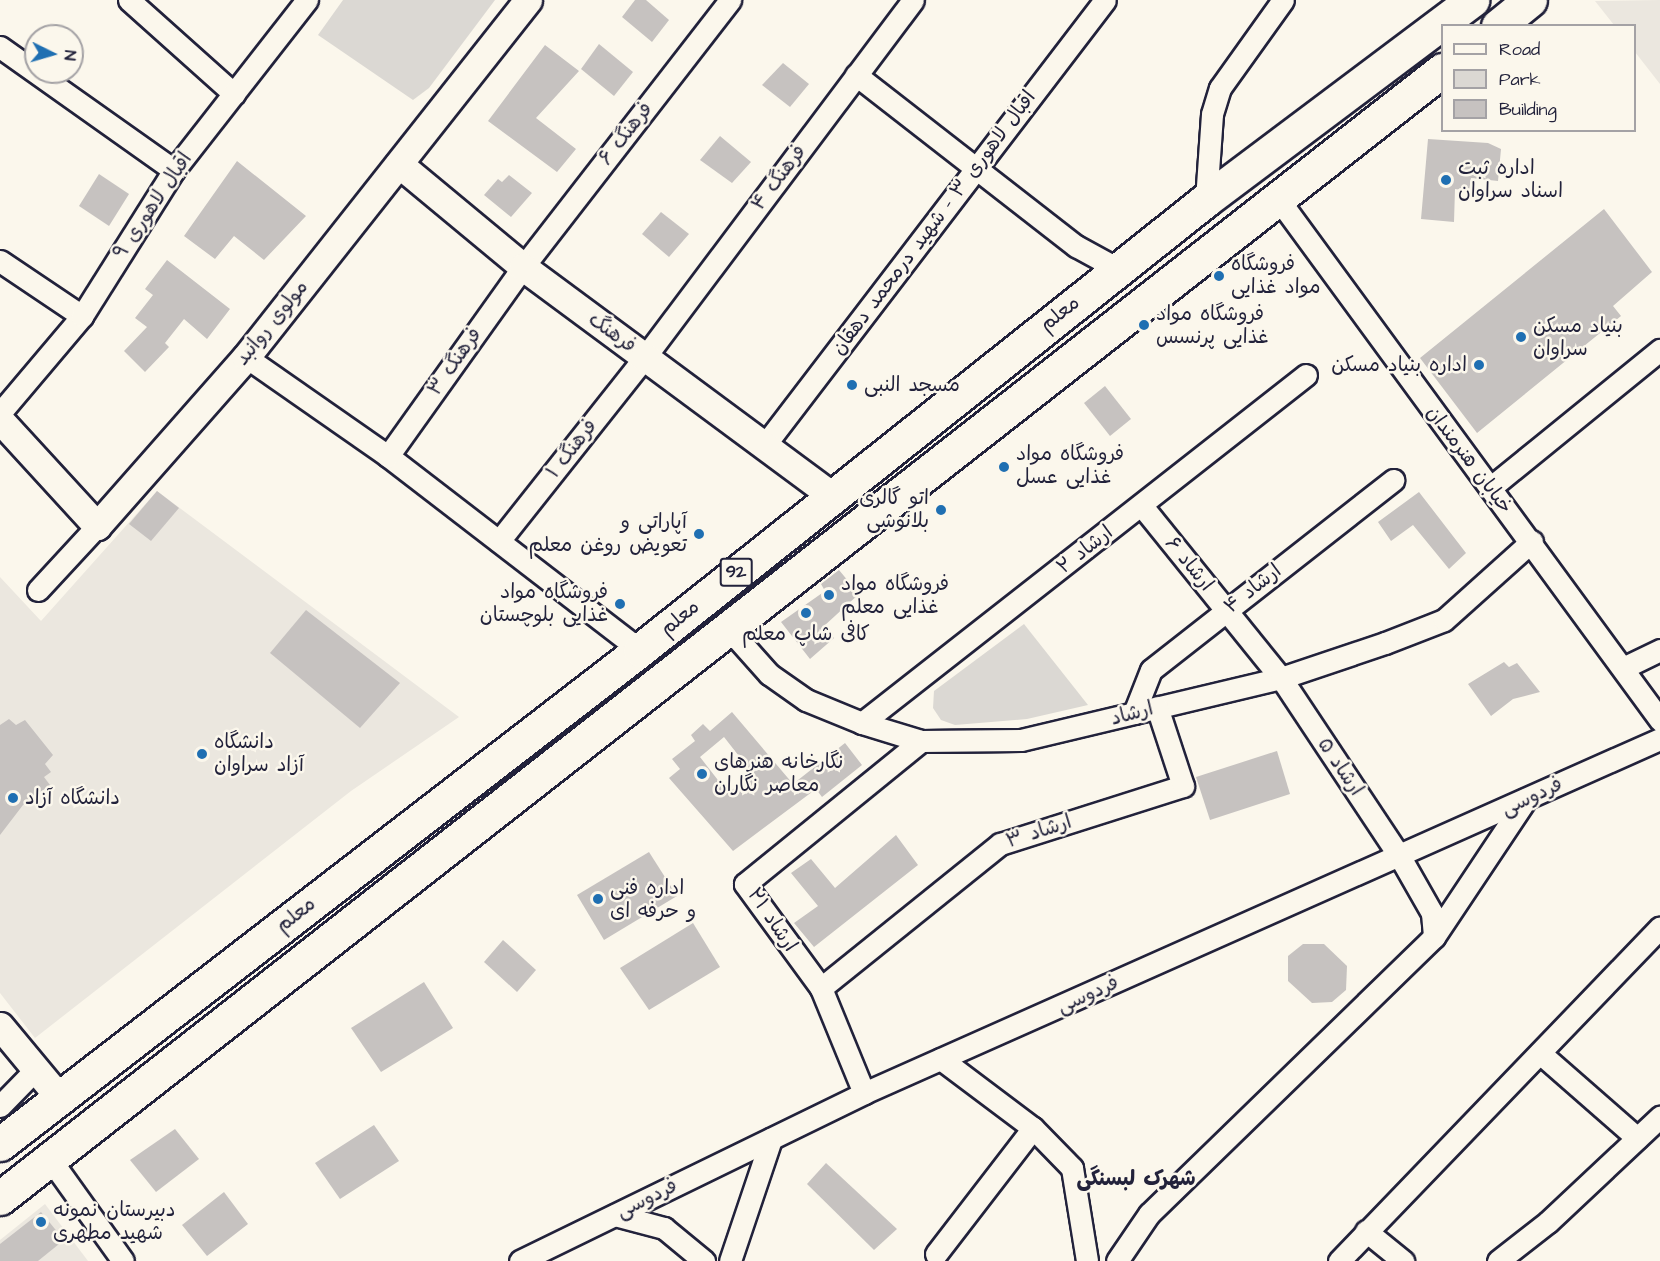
<!DOCTYPE html>
<meta charset="utf-8">
<style>
body{margin:0}
#map{position:relative;width:1660px;height:1261px;overflow:hidden;background:#fbf7ec;font-family:"Architects Daughter","Playpen Sans Arabic",sans-serif}
div>[style]{position:absolute}
.built>*{inset:0;background:#ebe7df}
.green>*{inset:0;background:#dbd8d3}
.building>*{inset:0;background:#c6c2c0}
.roads{filter:drop-shadow(2px 0 #22223b) drop-shadow(-2px 0 #22223b) drop-shadow(0 2px #22223b) drop-shadow(0 -2px #22223b)}
.minor>*{height:21px;margin:-10.5px;padding:0 10.5px;transform-origin:10.5px;border-radius:10.5px;background:#fbf7ec}
.tertiary>*{height:27px;margin:-13.5px;padding:0 13.5px;transform-origin:13.5px;border-radius:13.5px;background:#fbf7ec}
.primary>*{height:33px;margin:-16.5px;padding:0 16.5px;transform-origin:16.5px;border-radius:16.5px;background:#fbf7ec}
.dots>*{width:16px;height:16px;translate:-50% -50%;box-sizing:border-box;border:3px solid #fbf7ec;border-radius:50%}
span{translate:-50% -50%;white-space:nowrap;text-align:center;line-height:1.15;-webkit-text-stroke:5px #fbf7ec;paint-order:stroke}
.shield-label span{padding:2px 4px;background:#fbf7ec;border:2px solid;border-radius:4px;-webkit-text-stroke-width:0}
.shield-label{font-size:18px;color:#22223b;font-weight:700}
.street-label{font-size:20px;color:#22223b}
.poi-label{font-size:20px;color:#22223b}
.left{translate:0 -50%;text-align:left}
.right{translate:-100% -50%;text-align:right}
.neighbourhood-label{font-size:21px;color:#22223b;font-weight:700}
.legend{position:absolute;left:1441px;top:24px;width:195px;height:108px;box-sizing:border-box;background:#fbf7ec;border:2px solid #a4a2a5;margin:0;padding:8px 10px;list-style:none;font-size:18px;color:#22223b}
.legend li{display:flex;align-items:center;gap:12px;height:30px}
.legend b{width:30px;border:2px solid #a4a2a5}
.north{position:absolute;left:24px;top:24px;width:60px;height:60px;box-sizing:border-box;background:#fbf7ec;border:2px solid #a4a2a5;border-radius:50%;rotate:95deg;font-size:16px;font-weight:700;line-height:24px;text-align:center;color:#22223b}
.north::after{content:'';display:block;margin:auto;width:21px;height:27px;background:#1f6fb2;clip-path:polygon(50% 0,100% 100%,50% 72%,0 100%)}
</style>
<div id="map">
<div class="built">
<i style="clip-path:polygon(1660px 0,1660px 84px,1635px 52px,1634px 26px,1614px 25px,1595px 1px)"></i>
<i style="clip-path:polygon(157px 491px,459px 717px,351px 791px,35px 1038px,0 993px,0 577px,41px 621px)"></i>
<i style="clip-path:polygon(45px 1204px,88px 1261px,0 1261px,0 1240px)"></i>
</div>
<div class="green">
<i style="clip-path:polygon(343px 0,495px 0,429px 88px,413px 100px,318px 35px)"></i>
<i style="clip-path:polygon(1024px 624px,1088px 705px,1027px 719px,955px 725px,941px 720px,933px 708px,934px 691px)"></i>
</div>
<div class="building">
<i style="clip-path:polygon(635px 0,646px 0,669px 20px,652px 42px,622px 17px)"></i>
<i style="clip-path:polygon(599px 44px,633px 72px,614px 96px,581px 69px)"></i>
<i style="clip-path:polygon(545px 45px,579px 71px,536px 118px,576px 149px,557px 172px,488px 121px)"></i>
<i style="clip-path:polygon(783px 63px,809px 84px,790px 107px,762px 85px)"></i>
<i style="clip-path:polygon(720px 136px,751px 162px,732px 183px,700px 160px)"></i>
<i style="clip-path:polygon(1428px 139px,1488px 143px,1501px 149px,1498px 181px,1471px 178px,1469px 191px,1455px 189px,1454px 222px,1421px 219px)"></i>
<i style="clip-path:polygon(237px 161px,306px 216px,264px 260px,234px 236px,215px 259px,184px 236px)"></i>
<i style="clip-path:polygon(99px 174px,129px 194px,109px 226px,79px 206px)"></i>
<i style="clip-path:polygon(509px 175px,532px 193px,511px 217px,484px 195px,498px 179px,502px 182px)"></i>
<i style="clip-path:polygon(1604px 209px,1652px 272px,1613px 306px,1621px 316px,1477px 433px,1420px 358px)"></i>
<i style="clip-path:polygon(661px 212px,689px 234px,669px 257px,642px 234px)"></i>
<i style="clip-path:polygon(167px 260px,230px 309px,207px 339px,184px 319px,165px 343px,169px 347px,145px 372px,124px 351px,147px 327px,135px 318px,153px 295px,145px 289px)"></i>
<i style="clip-path:polygon(1105px 386px,1131px 419px,1110px 436px,1084px 403px)"></i>
<i style="clip-path:polygon(157px 491px,179px 508px,151px 541px,129px 524px)"></i>
<i style="clip-path:polygon(1419px 492px,1466px 553px,1449px 569px,1413px 525px,1391px 541px,1378px 522px)"></i>
<i style="clip-path:polygon(839px 570px,859px 594px,824px 626px,834px 638px,810px 659px,781px 622px,825px 591px,821px 584px)"></i>
<i style="clip-path:polygon(306px 610px,400px 683px,360px 728px,270px 653px)"></i>
<i style="clip-path:polygon(1504px 662px,1509px 667px,1517px 663px,1540px 692px,1513px 699px,1491px 716px,1468px 684px)"></i>
<i style="clip-path:polygon(evenodd,732px 712px,793px 784px,845px 743px,862px 765px,822px 797px,816px 789px,733px 851px,669px 778px,680px 769px,672px 759px,695px 741px,691px 735px,703px 724px,710px 731px,732px 712px,724px 737px,753px 774px,728px 793px,700px 757px,724px 737px)"></i>
<i style="clip-path:polygon(9px 719px,16px 725px,25px 720px,53px 755px,45px 764px,51px 772px,44px 777px,50px 785px,23px 805px,0 835px,0 725px)"></i>
<i style="clip-path:polygon(1277px 751px,1290px 794px,1210px 820px,1196px 777px)"></i>
<i style="clip-path:polygon(896px 835px,918px 865px,814px 947px,794px 923px,818px 906px,791px 873px,811px 859px,835px 888px)"></i>
<i style="clip-path:polygon(649px 852px,677px 896px,604px 940px,577px 895px)"></i>
<i style="clip-path:polygon(693px 923px,720px 967px,649px 1010px,620px 968px)"></i>
<i style="clip-path:polygon(503px 940px,536px 970px,517px 992px,484px 962px)"></i>
<i style="clip-path:polygon(1303px 944px,1324px 944px,1347px 966px,1346px 990px,1332px 1002px,1312px 1003px,1288px 981px,1288px 956px)"></i>
<i style="clip-path:polygon(424px 982px,453px 1028px,381px 1072px,351px 1028px)"></i>
<i style="clip-path:polygon(374px 1125px,399px 1161px,340px 1199px,315px 1163px)"></i>
<i style="clip-path:polygon(175px 1129px,199px 1159px,156px 1192px,130px 1160px)"></i>
<i style="clip-path:polygon(826px 1163px,897px 1229px,874px 1250px,807px 1184px)"></i>
<i style="clip-path:polygon(224px 1192px,248px 1224px,207px 1256px,182px 1225px)"></i>
<i style="clip-path:polygon(41px 1212px,64px 1240px,38px 1261px,0 1261px,0 1244px)"></i>
</div>
<div class="roads">
<div class="minor">
<i style="left:129px;top:0;width:141px;rotate:41.8deg"></i>
<i style="left:0;top:47px;width:213px;rotate:35.3deg"></i>
<i style="left:856px;top:75px;width:279px;rotate:37.9deg"></i>
<i style="left:1076px;top:246px;width:48px;rotate:28.7deg"></i>
<i style="left:1206px;top:200px;width:86px;rotate:-86deg"></i>
<i style="left:1212px;top:114px;width:27px;rotate:-73deg"></i>
<i style="left:1220px;top:88px;width:108px;rotate:-54.4deg"></i>
<i style="left:1279px;top:200px;width:645px;rotate:53.77deg"></i>
<i style="left:0;top:261px;width:99px;rotate:33.9deg"></i>
<i style="left:246px;top:357px;width:173px;rotate:34.9deg"></i>
<i style="left:388px;top:456px;width:318px;rotate:37.6deg"></i>
<i style="left:0;top:413px;width:127px;rotate:-49.8deg"></i>
<i style="left:82px;top:316px;width:173px;rotate:-57.8deg"></i>
<i style="left:174px;top:170px;width:216px;rotate:-52deg"></i>
<i style="left:764px;top:446px;width:561px;rotate:-52.6deg"></i>
<i style="left:388px;top:456px;width:232px;rotate:-54.5deg"></i>
<i style="left:523px;top:267px;width:338px;rotate:-52.2deg"></i>
<i style="left:1490px;top:488px;width:219px;rotate:-39.1deg"></i>
<i style="left:1142px;top:506px;width:221px;rotate:51.1deg"></i>
<i style="left:1281px;top:678px;width:215px;rotate:56.4deg"></i>
<i style="left:1400px;top:857px;width:64px;rotate:60.3deg"></i>
<i style="left:1432px;top:913px;width:24px;rotate:85deg"></i>
<i style="left:499px;top:541px;width:235px;rotate:-51.6deg"></i>
<i style="left:645px;top:357px;width:446px;rotate:-53.1deg"></i>
<i style="left:38px;top:590px;width:87px;rotate:-47.3deg"></i>
<i style="left:728px;top:628px;width:62px;rotate:48.3deg"></i>
<i style="left:769px;top:674px;width:45px;rotate:35.1deg"></i>
<i style="left:806px;top:700px;width:61px;rotate:22.3deg"></i>
<i style="left:862px;top:723px;width:62px;rotate:17deg"></i>
<i style="left:921px;top:741px;width:100px;rotate:-0.6deg"></i>
<i style="left:1021px;top:740px;width:267px;rotate:-13.4deg"></i>
<i style="left:1281px;top:678px;width:110px;rotate:-18.6deg"></i>
<i style="left:1385px;top:643px;width:63px;rotate:-21.3deg"></i>
<i style="left:1444px;top:620px;width:118px;rotate:-41.9deg"></i>
<i style="left:1623px;top:668px;width:41px;rotate:-25.9deg"></i>
<i style="left:1134px;top:713px;width:46px;rotate:-68.4deg"></i>
<i style="left:1151px;top:670px;width:308px;rotate:-38.1deg"></i>
<i style="left:862px;top:723px;width:564px;rotate:-38.09deg"></i>
<i style="left:821px;top:988px;width:230px;rotate:-38.8deg"></i>
<i style="left:1000px;top:844px;width:192px;rotate:-17.6deg"></i>
<i style="left:1183px;top:786px;width:83px;rotate:-108.2deg"></i>
<i style="left:1540px;top:1053px;width:129px;rotate:41.2deg"></i>
<i style="left:941px;top:1059px;width:115px;rotate:36.9deg"></i>
<i style="left:1033px;top:1128px;width:56px;rotate:45.7deg"></i>
<i style="left:1072px;top:1168px;width:94px;rotate:80.8deg"></i>
<i style="left:864px;top:1093px;width:113px;rotate:-112.3deg"></i>
<i style="left:821px;top:988px;width:129px;rotate:-126.2deg"></i>
<i style="left:745px;top:884px;width:227px;rotate:-39.1deg"></i>
<i style="left:0;top:1106px;width:52px;rotate:-45.8deg"></i>
<i style="left:50px;top:1159px;width:125px;rotate:54.4deg"></i>
<i style="left:615px;top:1215px;width:51px;rotate:14.9deg"></i>
<i style="left:664px;top:1228px;width:52px;rotate:39.5deg"></i>
<i style="left:1366px;top:1231px;width:48px;rotate:39deg"></i>
<i style="left:936px;top:1254px;width:159px;rotate:-52.4deg"></i>
<i style="left:520px;top:1261px;width:383px;rotate:-26deg"></i>
<i style="left:864px;top:1093px;width:871px;rotate:-23.98deg"></i>
<i style="left:730px;top:1261px;width:129px;rotate:-71.4deg"></i>
<i style="left:1117px;top:1261px;width:57px;rotate:-55.8deg"></i>
<i style="left:1149px;top:1214px;width:397px;rotate:-44.2deg"></i>
<i style="left:1434px;top:937px;width:166px;rotate:-56.3deg"></i>
<i style="left:1339px;top:1261px;width:463px;rotate:-46.1deg"></i>
<i style="left:1498px;top:1261px;width:63px;rotate:-38deg"></i>
<i style="left:1548px;top:1222px;width:154px;rotate:-43.2deg"></i>
</div>
<div class="tertiary">
<i style="left:399px;top:164px;width:161px;rotate:39.7deg"></i>
<i style="left:523px;top:267px;width:383px;rotate:36.5deg"></i>
<i style="left:0;top:420px;width:144px;rotate:47.5deg"></i>
<i style="left:97px;top:526px;width:225px;rotate:-48.6deg"></i>
<i style="left:246px;top:357px;width:455px;rotate:-51.7deg"></i>
<i style="left:0;top:1026px;width:92px;rotate:50.3deg"></i>
</div>
<div class="primary">
<i style="left:1498px;top:26px;width:41px;rotate:-39.1deg"></i>
<i style="left:0;top:1144px;width:808px;rotate:-37.66deg"></i>
<i style="left:640px;top:650px;width:723px;rotate:-38.49deg"></i>
<i style="left:1206px;top:200px;width:333px;rotate:-36.9deg"></i>
<i style="left:0;top:1198px;width:1831px;rotate:-38.03deg"></i>
</div>
</div>
<div class="dots">
<i style="left:1446px;top:180px;background:#1f6fb2"></i>
<i style="left:1219px;top:276px;background:#1f6fb2"></i>
<i style="left:1144px;top:325px;background:#1f6fb2"></i>
<i style="left:1521px;top:337px;background:#1f6fb2"></i>
<i style="left:1479px;top:365px;background:#1f6fb2"></i>
<i style="left:852px;top:385px;background:#1f6fb2"></i>
<i style="left:1004px;top:467px;background:#1f6fb2"></i>
<i style="left:941px;top:510px;background:#1f6fb2"></i>
<i style="left:699px;top:534px;background:#1f6fb2"></i>
<i style="left:829px;top:595px;background:#1f6fb2"></i>
<i style="left:620px;top:604px;background:#1f6fb2"></i>
<i style="left:806px;top:613px;background:#1f6fb2"></i>
<i style="left:202px;top:754px;background:#1f6fb2"></i>
<i style="left:702px;top:774px;background:#1f6fb2"></i>
<i style="left:13px;top:798px;background:#1f6fb2"></i>
<i style="left:598px;top:899px;background:#1f6fb2"></i>
<i style="left:41px;top:1222px;background:#1f6fb2"></i>
</div>
<div class="shield-label">
<span style="left:736px;top:572px">92</span>
</div>
<div class="street-label">
<span style="left:626px;top:134px;rotate:-52deg">فرهنگ ۶</span>
<span style="left:779px;top:178px;rotate:-53deg">فرهنگ ۴</span>
<span style="left:153px;top:206px;rotate:-56deg">اقبال لاهوری ۹</span>
<span style="left:934px;top:223px;rotate:-53deg">اقبال لاهوری ۳ - شهید درمحمد دهقان</span>
<span style="left:1060px;top:314px;rotate:-38deg">معلم</span>
<span style="left:272px;top:323px;rotate:-51deg">مولوی روانبد</span>
<span style="left:612px;top:333px;rotate:36deg">فرهنگ</span>
<span style="left:455px;top:362px;rotate:-55deg">فرهنگ ۳</span>
<span style="left:572px;top:449px;rotate:-52deg">فرهنگ ۱</span>
<span style="left:1469px;top:460px;rotate:53deg">خیابان هنرمندان</span>
<span style="left:1085px;top:550px;rotate:-38deg">ارشاد ۲</span>
<span style="left:1189px;top:564px;rotate:51deg">ارشاد ۶</span>
<span style="left:1253px;top:589px;rotate:-38deg">ارشاد ۴</span>
<span style="left:680px;top:618px;rotate:-39deg">معلم</span>
<span style="left:1132px;top:714px;rotate:-15deg">ارشاد</span>
<span style="left:1340px;top:767px;rotate:56deg">ارشاد ۵</span>
<span style="left:1532px;top:797px;rotate:-25deg">فردوسی</span>
<span style="left:1039px;top:832px;rotate:-18deg">ارشاد ۳</span>
<span style="left:296px;top:915px;rotate:-38deg">معلم</span>
<span style="left:772px;top:920px;rotate:56deg">ارشاد ۲۱</span>
<span style="left:1088px;top:995px;rotate:-24deg">فردوسی</span>
<span style="left:647px;top:1199px;rotate:-26deg">فردوسی</span>
</div>
<div class="poi-label">
<span class="left" style="left:1458px;top:180px">اداره ثبت<br>اسناد سراوان</span>
<span class="left" style="left:1231px;top:276px">فروشگاه<br>مواد غذایی</span>
<span class="left" style="left:1156px;top:326px">فروشگاه مواد<br>غذایی پرنسس</span>
<span class="left" style="left:1533px;top:338px">بنیاد مسکن<br>سراوان</span>
<span class="right" style="left:1467px;top:365px">اداره بنیاد مسکن</span>
<span class="left" style="left:864px;top:385px">مسجد النبی</span>
<span class="left" style="left:1016px;top:466px">فروشگاه مواد<br>غذایی عسل</span>
<span class="right" style="left:929px;top:510px">اتو گالری<br>بلانوشی</span>
<span class="right" style="left:687px;top:534px">آپاراتی و<br>تعویض روغن معلم</span>
<span class="left" style="left:841px;top:596px">فروشگاه مواد<br>غذایی معلم</span>
<span class="right" style="left:608px;top:604px">فروشگاه مواد<br>غذایی بلوچستان</span>
<span style="left:806px;top:634px">کافی شاپ معلم</span>
<span class="left" style="left:214px;top:754px">دانشگاه<br>آزاد سراوان</span>
<span class="left" style="left:714px;top:774px">نگارخانه هنرهای<br>معاصر نگاران</span>
<span class="left" style="left:25px;top:798px">دانشگاه آزاد</span>
<span class="left" style="left:610px;top:900px">اداره فنی<br>و حرفه ای</span>
<span class="left" style="left:53px;top:1222px">دبیرستان نمونه<br>شهید مطهری</span>
</div>
<div class="neighbourhood-label">
<span style="left:1136px;top:1179px">شهرک لبسنگی</span>
</div>
<ul class="legend">
<li><b style="height:8px;background:#fbf7ec"></b>Road</li>
<li><b style="height:16px;background:#dbd8d3"></b>Park</li>
<li><b style="height:16px;background:#c6c2c0"></b>Building</li>
</ul>
<div class="north">N</div>
</div>
